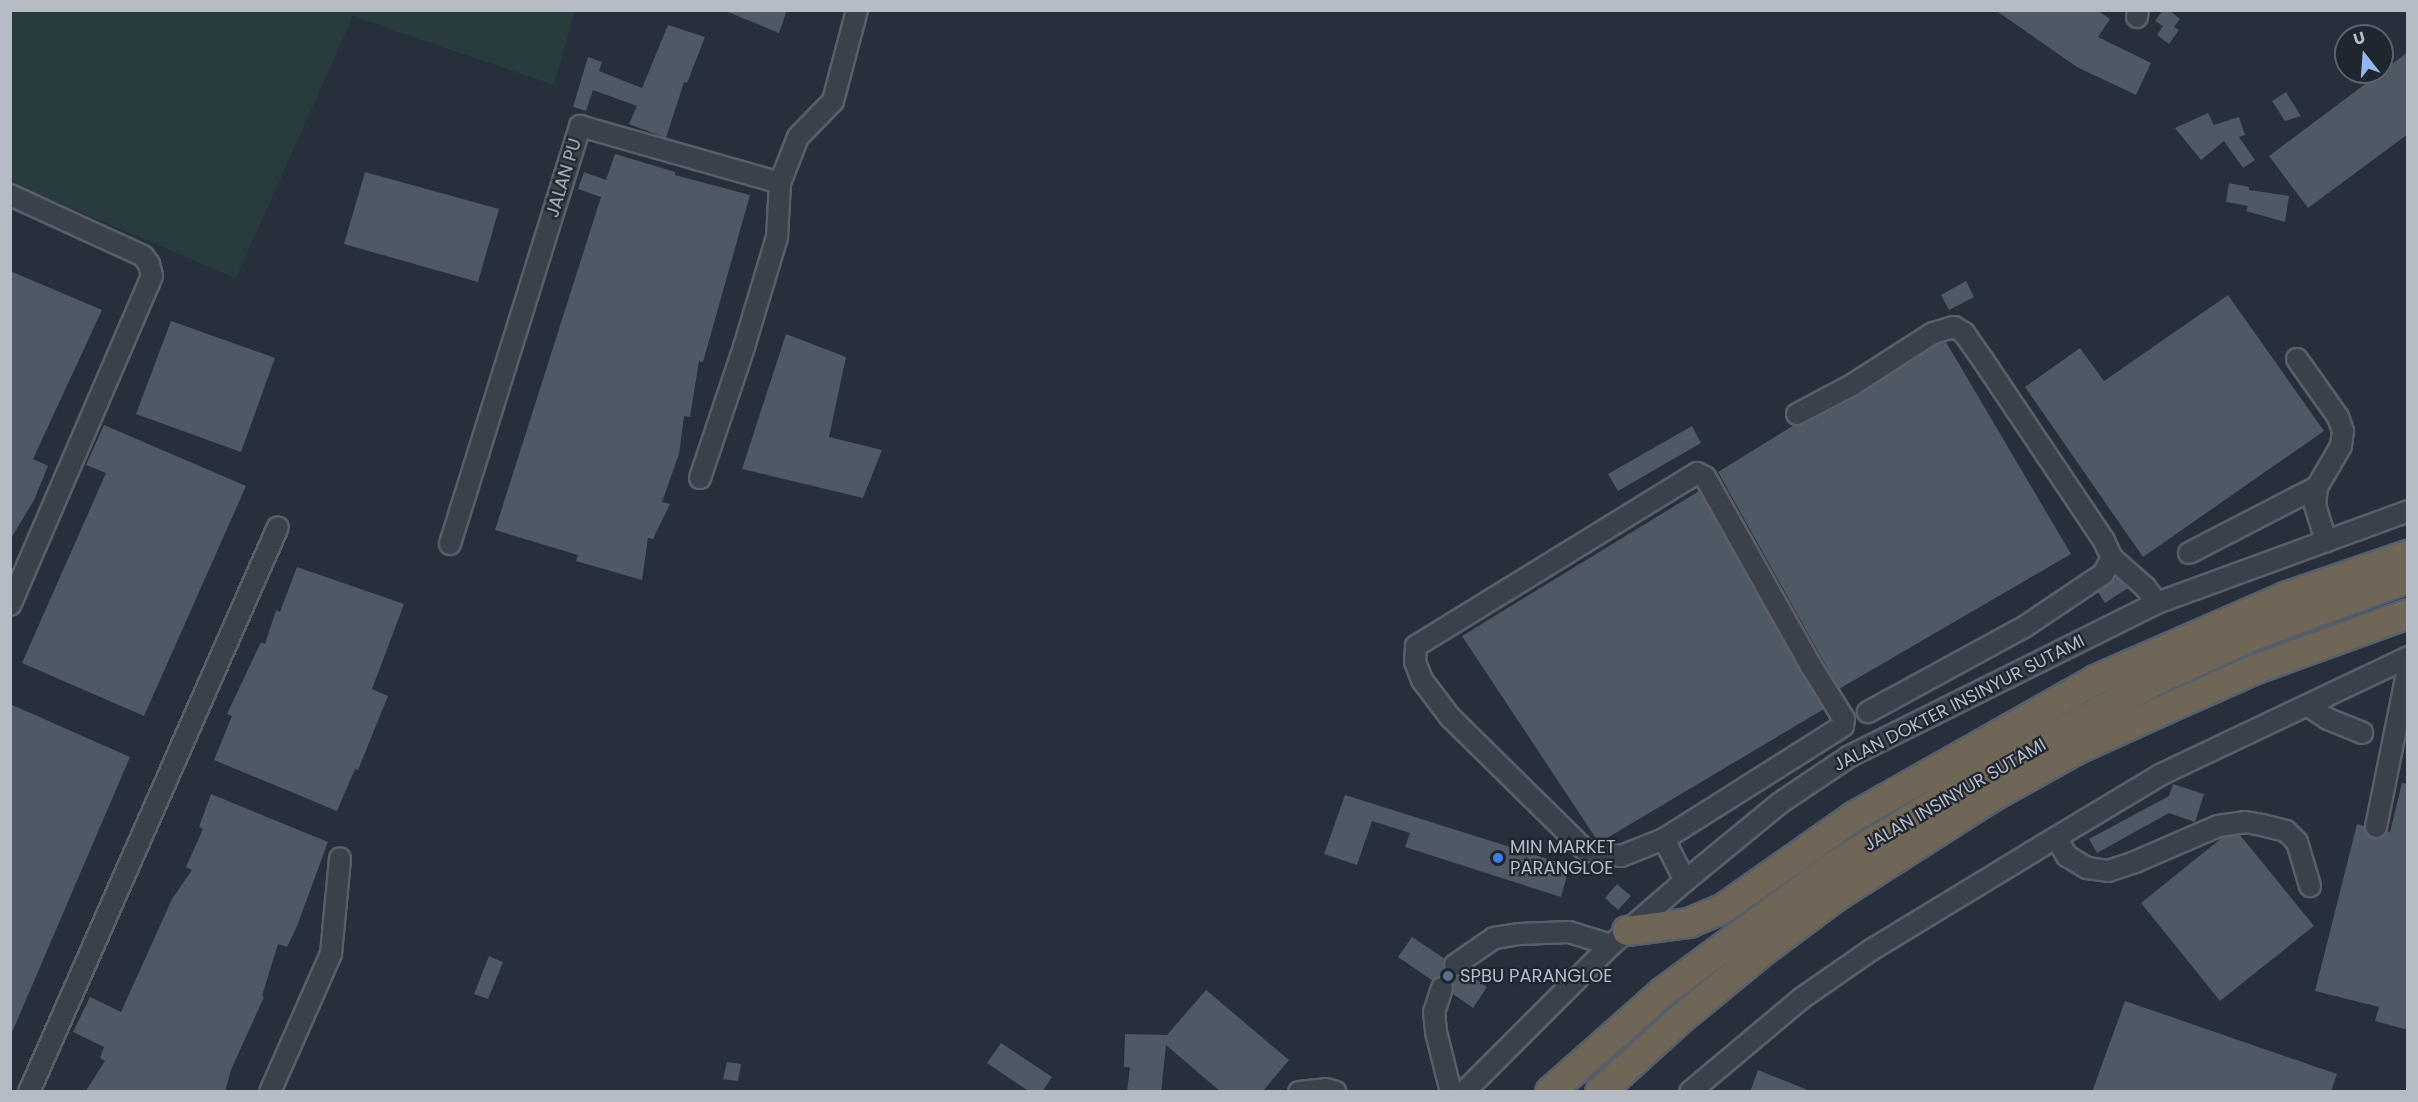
<!DOCTYPE html>
<style>
body{margin:0}
#map{position:relative;width:2418px;height:1102px;overflow:hidden;background:#262f3b;font-family:Poppins,sans-serif}
div>[style]{position:absolute}
.green>*{inset:0;background:#293c3d}
.building>*{inset:0;background:#4f5865}
.roads{filter:drop-shadow(2px 0 #585f69) drop-shadow(-2px 0 #585f69) drop-shadow(0 2px #585f69) drop-shadow(0 -2px #585f69)}
.minor>*{height:20px;margin:-10px;padding:0 10px;transform-origin:10px;border-radius:10px;background:#3a414b}
.highway>*{height:28px;margin:-14px;padding:0 14px;transform-origin:14px;border-radius:14px;background:#706658}
.dots>*{width:16px;height:16px;translate:-50% -50%;box-sizing:border-box;border:3px solid #1f2630;border-radius:50%}
span{translate:-50% -50%;white-space:nowrap;text-align:center;line-height:1.15;-webkit-text-stroke:4.5px #1f2630;paint-order:stroke}
.street-label{font-size:18px;color:#b5bcc6}
.poi-label{font-size:18px;color:#b5bcc6}
.left{translate:0 -50%;text-align:left}
.frame{position:absolute;inset:0;border:12px solid #b5bcc6;pointer-events:none}
.north{position:absolute;left:2334px;top:24px;width:60px;height:60px;box-sizing:border-box;background:#1f2630;border:2px solid #5b626c;border-radius:50%;rotate:343deg;font-size:16px;font-weight:700;line-height:24px;text-align:center;color:#b5bcc6}
.north::after{content:'';display:block;margin:auto;width:21px;height:27px;background:#94b7ed;clip-path:polygon(50% 0,100% 100%,50% 72%,0 100%)}
</style>
<div id="map">
<div class="green">
<i style="clip-path:polygon(10px 11px,11px 10px,575px 11px,554px 85px,353px 16px,236px 278px,11px 183px)"></i>
</div>
<div class="building">
<i style="clip-path:polygon(723px 10px,787px 10px,779px 33px)"></i>
<i style="clip-path:polygon(1995px 10px,2097px 10px,2110px 19px,2098px 37px,2151px 63px,2136px 95px,2077px 67px)"></i>
<i style="clip-path:polygon(2163px 10px,2169px 10px,2180px 19px,2174px 27px,2179px 30px,2169px 44px,2157px 35px,2163px 26px,2155px 21px)"></i>
<i style="clip-path:polygon(668px 25px,705px 37px,687px 83px,684px 82px,666px 138px,629px 124px,637px 106px,593px 90px,586px 111px,573px 107px,588px 57px,602px 62px,599px 71px,642px 88px)"></i>
<i style="clip-path:polygon(2408px 52px,2408px 134px,2308px 208px,2269px 156px)"></i>
<i style="clip-path:polygon(2286px 92px,2301px 116px,2285px 121px,2272px 101px)"></i>
<i style="clip-path:polygon(2208px 113px,2214px 125px,2239px 117px,2245px 135px,2239px 137px,2255px 160px,2243px 168px,2224px 141px,2201px 160px,2175px 128px)"></i>
<i style="clip-path:polygon(615px 154px,675px 172px,675px 175px,750px 195px,703px 362px,699px 361px,690px 417px,684px 416px,679px 454px,662px 502px,670px 504px,653px 539px,648px 538px,642px 580px,576px 561px,578px 555px,495px 530px,601px 197px,578px 189px,584px 172px,606px 180px)"></i>
<i style="clip-path:polygon(365px 172px,499px 209px,478px 282px,344px 244px)"></i>
<i style="clip-path:polygon(2229px 183px,2249px 187px,2249px 190px,2289px 196px,2285px 222px,2246px 211px,2248px 206px,2226px 202px)"></i>
<i style="clip-path:polygon(10px 271px,102px 310px,33px 459px,48px 466px,34px 500px,10px 540px)"></i>
<i style="clip-path:polygon(1966px 281px,1974px 297px,1949px 310px,1941px 295px)"></i>
<i style="clip-path:polygon(2228px 295px,2324px 431px,2143px 557px,2025px 387px,2080px 348px,2104px 381px)"></i>
<i style="clip-path:polygon(171px 321px,275px 358px,241px 452px,136px 414px)"></i>
<i style="clip-path:polygon(786px 334px,846px 357px,829px 437px,882px 450px,863px 498px,742px 469px)"></i>
<i style="clip-path:polygon(1946px 342px,2071px 554px,1839px 689px,1718px 472px,1794px 425px,1803px 425px,1858px 396px,1938px 344px)"></i>
<i style="clip-path:polygon(104px 425px,246px 486px,144px 716px,22px 663px,106px 473px,86px 465px)"></i>
<i style="clip-path:polygon(1692px 426px,1701px 443px,1618px 491px,1608px 474px)"></i>
<i style="clip-path:polygon(1699px 491px,1824px 709px,1602px 841px,1597px 840px,1462px 636px)"></i>
<i style="clip-path:polygon(297px 567px,404px 604px,372px 689px,388px 696px,358px 770px,355px 769px,337px 811px,214px 760px,232px 716px,227px 714px,261px 642px,265px 644px,276px 610px,280px 612px)"></i>
<i style="clip-path:polygon(2117px 578px,2128px 588px,2105px 603px,2098px 592px)"></i>
<i style="clip-path:polygon(10px 704px,130px 757px,10px 1037px)"></i>
<i style="clip-path:polygon(2402px 783px,2408px 784px,2408px 1030px,2375px 1021px,2379px 1007px,2315px 991px,2357px 824px,2364px 826px,2368px 836px,2373px 839px,2380px 838px,2387px 831px,2390px 832px)"></i>
<i style="clip-path:polygon(2173px 784px,2204px 794px,2195px 822px,2169px 813px,2097px 853px,2089px 839px,2169px 796px)"></i>
<i style="clip-path:polygon(211px 794px,328px 842px,297px 926px,287px 947px,278px 944px,262px 996px,264px 997px,231px 1070px,225px 1092px,85px 1092px,105px 1061px,100px 1058px,104px 1047px,73px 1032px,90px 997px,121px 1012px,172px 899px,192px 870px,186px 867px,203px 829px,199px 827px)"></i>
<i style="clip-path:polygon(1345px 795px,1570px 866px,1561px 897px,1405px 847px,1410px 833px,1372px 821px,1357px 865px,1324px 854px)"></i>
<i style="clip-path:polygon(2240px 835px,2314px 926px,2220px 1001px,2141px 903px,2223px 837px)"></i>
<i style="clip-path:polygon(1617px 884px,1631px 896px,1618px 910px,1605px 898px)"></i>
<i style="clip-path:polygon(1412px 937px,1445px 959px,1443px 967px,1449px 976px,1457px 977px,1466px 972px,1487px 987px,1473px 1008px,1453px 994px,1454px 986px,1451px 980px,1440px 976px,1433px 981px,1398px 957px)"></i>
<i style="clip-path:polygon(489px 956px,503px 962px,488px 999px,474px 994px)"></i>
<i style="clip-path:polygon(1206px 990px,1289px 1060px,1262px 1092px,1221px 1092px,1166px 1045px,1161px 1092px,1127px 1092px,1130px 1067px,1124px 1067px,1125px 1034px,1167px 1035px)"></i>
<i style="clip-path:polygon(2125px 1001px,2337px 1074px,2331px 1092px,2092px 1092px)"></i>
<i style="clip-path:polygon(1001px 1043px,1052px 1077px,1042px 1092px,1030px 1092px,987px 1063px)"></i>
<i style="clip-path:polygon(727px 1062px,741px 1064px,738px 1081px,723px 1079px)"></i>
<i style="clip-path:polygon(1758px 1070px,1810px 1091px,1810px 1092px,1750px 1092px)"></i>
</div>
<div class="roads">
<div class="minor">
<i style="left:2137px;top:17px;width:7px;rotate:-82deg"></i>
<i style="left:10px;top:195px;width:146px;rotate:24.6deg"></i>
<i style="left:143px;top:256px;width:10px;rotate:53deg"></i>
<i style="left:149px;top:264px;width:12px;rotate:76deg"></i>
<i style="left:152px;top:276px;width:358px;rotate:113.3deg"></i>
<i style="left:2297px;top:359px;width:71px;rotate:54.7deg"></i>
<i style="left:2338px;top:417px;width:15px;rotate:70deg"></i>
<i style="left:2343px;top:431px;width:15px;rotate:98deg"></i>
<i style="left:2341px;top:446px;width:48px;rotate:120.3deg"></i>
<i style="left:2317px;top:487px;width:18px;rotate:96deg"></i>
<i style="left:2315px;top:505px;width:38px;rotate:73deg"></i>
<i style="left:1797px;top:414px;width:62px;rotate:-27.8deg"></i>
<i style="left:1852px;top:385px;width:96px;rotate:-32.7deg"></i>
<i style="left:1933px;top:333px;width:22px;rotate:-16deg"></i>
<i style="left:1954px;top:327px;width:12px;rotate:31deg"></i>
<i style="left:1964px;top:333px;width:33px;rotate:55deg"></i>
<i style="left:1983px;top:360px;width:218px;rotate:56.2deg"></i>
<i style="left:2104px;top:541px;width:19px;rotate:65deg"></i>
<i style="left:2112px;top:558px;width:18px;rotate:119deg"></i>
<i style="left:2103px;top:574px;width:95px;rotate:146.1deg"></i>
<i style="left:2024px;top:627px;width:178px;rotate:151.4deg"></i>
<i style="left:1697px;top:473px;width:9px;rotate:27deg"></i>
<i style="left:1705px;top:477px;width:217px;rotate:60.7deg"></i>
<i style="left:1811px;top:666px;width:62px;rotate:58.1deg"></i>
<i style="left:1844px;top:719px;width:7px;rotate:98deg"></i>
<i style="left:1843px;top:726px;width:212px;rotate:147.7deg"></i>
<i style="left:1664px;top:839px;width:46px;rotate:158.4deg"></i>
<i style="left:1621px;top:856px;width:36px;rotate:-171deg"></i>
<i style="left:1585px;top:850px;width:190px;rotate:-135.4deg"></i>
<i style="left:1450px;top:717px;width:46px;rotate:-127.1deg"></i>
<i style="left:1422px;top:680px;width:19px;rotate:-111deg"></i>
<i style="left:1415px;top:662px;width:16px;rotate:-86deg"></i>
<i style="left:1416px;top:646px;width:330px;rotate:-31.6deg"></i>
<i style="left:700px;top:478px;width:138px;rotate:-71.4deg"></i>
<i style="left:744px;top:347px;width:115px;rotate:-73.3deg"></i>
<i style="left:777px;top:237px;width:54px;rotate:-86.8deg"></i>
<i style="left:450px;top:544px;width:438px;rotate:-72.7deg"></i>
<i style="left:580px;top:126px;width:208px;rotate:15.9deg"></i>
<i style="left:780px;top:183px;width:49px;rotate:-68.6deg"></i>
<i style="left:798px;top:137px;width:50px;rotate:-45.8deg"></i>
<i style="left:833px;top:101px;width:94px;rotate:-75.2deg"></i>
<i style="left:2189px;top:553px;width:144px;rotate:-27.3deg"></i>
<i style="left:2112px;top:558px;width:44px;rotate:41.3deg"></i>
<i style="left:2145px;top:587px;width:20px;rotate:53deg"></i>
<i style="left:2307px;top:705px;width:25px;rotate:34deg"></i>
<i style="left:2328px;top:719px;width:37px;rotate:22deg"></i>
<i style="left:2376px;top:827px;width:161px;rotate:-78.6deg"></i>
<i style="left:1664px;top:839px;width:47px;rotate:63.4deg"></i>
<i style="left:2057px;top:839px;width:20px;rotate:60deg"></i>
<i style="left:2067px;top:856px;width:23px;rotate:31deg"></i>
<i style="left:2087px;top:868px;width:21px;rotate:8deg"></i>
<i style="left:2108px;top:871px;width:28px;rotate:-18deg"></i>
<i style="left:2135px;top:862px;width:90px;rotate:-23.4deg"></i>
<i style="left:2218px;top:826px;width:27px;rotate:-8deg"></i>
<i style="left:2245px;top:822px;width:17px;rotate:10deg"></i>
<i style="left:2262px;top:825px;width:25px;rotate:14deg"></i>
<i style="left:2286px;top:831px;width:16px;rotate:45deg"></i>
<i style="left:2297px;top:842px;width:46px;rotate:73.5deg"></i>
<i style="left:1455px;top:965px;width:47px;rotate:-34.7deg"></i>
<i style="left:1494px;top:938px;width:25px;rotate:-9deg"></i>
<i style="left:1519px;top:934px;width:50px;rotate:-2.3deg"></i>
<i style="left:1569px;top:932px;width:44px;rotate:17.2deg"></i>
<i style="left:1442px;top:988px;width:25px;rotate:108deg"></i>
<i style="left:1434px;top:1012px;width:20px;rotate:84deg"></i>
<i style="left:1436px;top:1032px;width:62px;rotate:76deg"></i>
<i style="left:29px;top:1092px;width:617px;rotate:-66.22deg"></i>
<i style="left:270px;top:1092px;width:151px;rotate:-66.2deg"></i>
<i style="left:331px;top:954px;width:96px;rotate:-84.6deg"></i>
<i style="left:1299px;top:1092px;width:27px;rotate:-6deg"></i>
<i style="left:1326px;top:1089px;width:10px;rotate:17deg"></i>
<i style="left:1464px;top:1092px;width:208px;rotate:-45deg"></i>
<i style="left:1611px;top:945px;width:98px;rotate:-40.9deg"></i>
<i style="left:1685px;top:881px;width:123px;rotate:-39.4deg"></i>
<i style="left:1780px;top:803px;width:84px;rotate:-33.9deg"></i>
<i style="left:1850px;top:756px;width:343px;rotate:-26.5deg"></i>
<i style="left:2157px;top:603px;width:267px;rotate:-20.1deg"></i>
<i style="left:1690px;top:1092px;width:146px;rotate:-40deg"></i>
<i style="left:1802px;top:998px;width:84px;rotate:-34.8deg"></i>
<i style="left:1871px;top:950px;width:188px;rotate:-31.3deg"></i>
<i style="left:2032px;top:852px;width:149px;rotate:-31deg"></i>
<i style="left:2160px;top:775px;width:275px;rotate:-25.4deg"></i>
</div>
<div class="highway">
<i style="left:1627px;top:931px;width:63px;rotate:-7.4deg"></i>
<i style="left:1689px;top:923px;width:38px;rotate:-23deg"></i>
<i style="left:1724px;top:908px;width:160px;rotate:-35.1deg"></i>
<i style="left:1855px;top:816px;width:276px;rotate:-29.5deg"></i>
<i style="left:2095px;top:680px;width:207px;rotate:-23.6deg"></i>
<i style="left:2285px;top:597px;width:130px;rotate:-18.9deg"></i>
<i style="left:1550px;top:1092px;width:151px;rotate:-41.5deg"></i>
<i style="left:1663px;top:992px;width:202px;rotate:-36.5deg"></i>
<i style="left:1825px;top:872px;width:172px;rotate:-31.9deg"></i>
<i style="left:1971px;top:781px;width:213px;rotate:-28.6deg"></i>
<i style="left:2158px;top:679px;width:109px;rotate:-24.4deg"></i>
<i style="left:2257px;top:634px;width:161px;rotate:-20.3deg"></i>
<i style="left:1600px;top:1092px;width:105px;rotate:-42.3deg"></i>
<i style="left:1678px;top:1021px;width:104px;rotate:-39.5deg"></i>
<i style="left:1758px;top:955px;width:99px;rotate:-36.8deg"></i>
<i style="left:1837px;top:896px;width:182px;rotate:-32.6deg"></i>
<i style="left:1990px;top:798px;width:101px;rotate:-29.1deg"></i>
<i style="left:2078px;top:749px;width:87px;rotate:-24.5deg"></i>
<i style="left:2157px;top:713px;width:108px;rotate:-24deg"></i>
<i style="left:2256px;top:669px;width:162px;rotate:-19.9deg"></i>
</div>
</div>
<div class="dots">
<i style="left:1498px;top:858px;background:#3f7fe0"></i>
<i style="left:1448px;top:976px;background:#5c6f8a"></i>
</div>
<div class="street-label">
<span style="left:564px;top:178px;rotate:-73deg">JALAN PU</span>
<span style="left:1959px;top:703px;rotate:-27deg">JALAN DOKTER INSINYUR SUTAMI</span>
<span style="left:1955px;top:795px;rotate:-30deg">JALAN INSINYUR SUTAMI</span>
</div>
<div class="poi-label">
<span class="left" style="left:1510px;top:858px">MIN MARKET<br>PARANGLOE</span>
<span class="left" style="left:1460px;top:976px">SPBU PARANGLOE</span>
</div>
<div class="frame"></div>
<div class="north">U</div>
</div>
